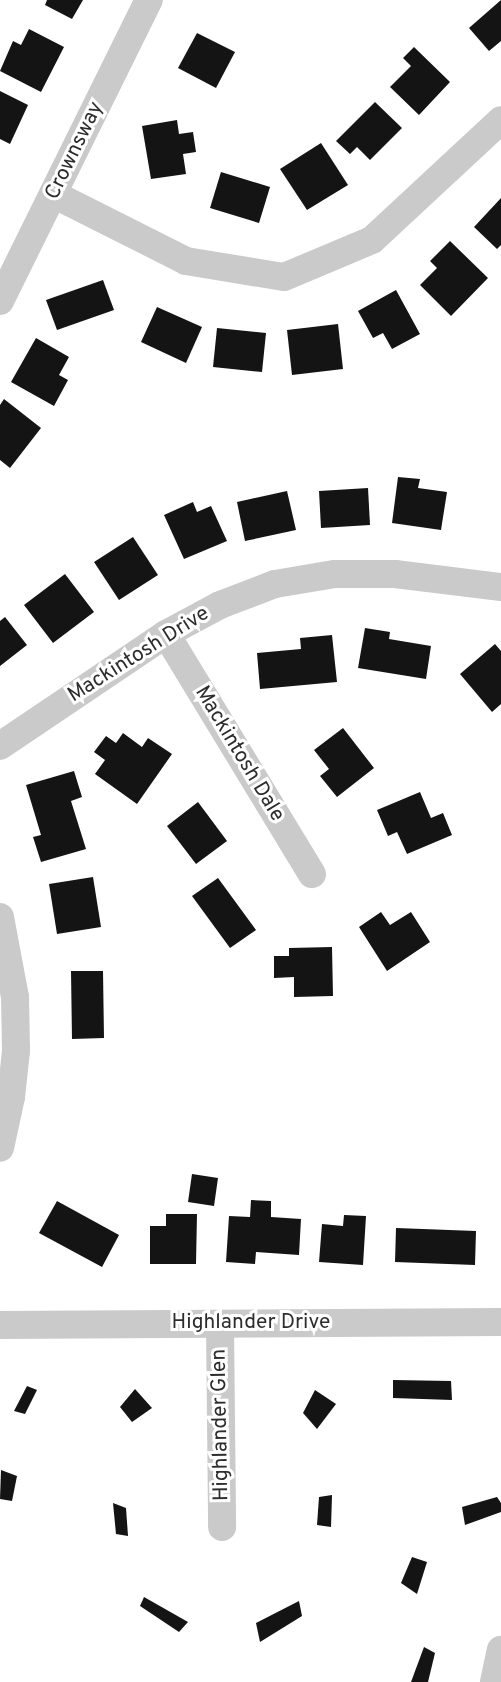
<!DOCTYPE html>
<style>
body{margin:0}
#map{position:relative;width:501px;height:1682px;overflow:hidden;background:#fff;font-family:Overpass,sans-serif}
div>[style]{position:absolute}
.building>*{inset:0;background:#141414}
.minor>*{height:28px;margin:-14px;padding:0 14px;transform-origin:14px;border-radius:14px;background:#cacaca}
span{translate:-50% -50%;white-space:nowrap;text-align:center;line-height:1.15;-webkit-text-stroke:6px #fff;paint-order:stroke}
.street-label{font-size:21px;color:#2d2d2d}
</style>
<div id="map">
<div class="building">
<i style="clip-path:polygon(47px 0,83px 0,72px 19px,45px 5px)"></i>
<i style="clip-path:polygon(501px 0,501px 41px,489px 51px,469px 28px)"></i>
<i style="clip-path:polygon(29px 29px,64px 47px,41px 92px,0 71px,13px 41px,21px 45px)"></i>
<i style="clip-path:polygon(197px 33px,235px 52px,216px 88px,178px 68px)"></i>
<i style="clip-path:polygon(414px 47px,450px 82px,419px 115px,390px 87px,411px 66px,403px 58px)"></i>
<i style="clip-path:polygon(0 91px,28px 105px,10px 144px,0 139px)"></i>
<i style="clip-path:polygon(375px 102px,402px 128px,370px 160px,357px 147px,350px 154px,336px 141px)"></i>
<i style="clip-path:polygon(177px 120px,179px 134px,193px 132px,196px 152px,183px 154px,186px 174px,151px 179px,142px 126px)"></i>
<i style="clip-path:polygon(321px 143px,348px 185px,307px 210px,280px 169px)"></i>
<i style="clip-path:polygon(221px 172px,270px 187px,259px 223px,210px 208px)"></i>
<i style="clip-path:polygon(501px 198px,501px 245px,497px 249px,474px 227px)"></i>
<i style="clip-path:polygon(450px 241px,488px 278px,451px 316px,420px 285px,437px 268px,430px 261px)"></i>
<i style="clip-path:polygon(103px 280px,114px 310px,57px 330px,46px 300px)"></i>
<i style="clip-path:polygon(396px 290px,420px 334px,392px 349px,383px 333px,373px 338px,358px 311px)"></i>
<i style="clip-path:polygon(157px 307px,202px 327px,186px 363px,141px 342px)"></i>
<i style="clip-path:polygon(338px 324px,343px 369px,292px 375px,287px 330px)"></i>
<i style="clip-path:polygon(217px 328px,266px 333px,262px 372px,213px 367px)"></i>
<i style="clip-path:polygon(36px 338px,69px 357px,59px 375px,68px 380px,54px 406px,11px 382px)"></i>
<i style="clip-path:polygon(4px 399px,41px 428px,10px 468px,0 460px,0 405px)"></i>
<i style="clip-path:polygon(398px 477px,420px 479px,418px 488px,447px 492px,441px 530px,392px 523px)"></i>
<i style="clip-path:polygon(368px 488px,370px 525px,321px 528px,319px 491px)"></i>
<i style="clip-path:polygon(287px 491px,296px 530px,245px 541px,237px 502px)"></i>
<i style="clip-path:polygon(193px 502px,197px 512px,211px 506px,227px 541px,184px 559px,164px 515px)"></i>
<i style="clip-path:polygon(133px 537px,158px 575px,119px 600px,94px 562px)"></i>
<i style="clip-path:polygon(65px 574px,94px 612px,53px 643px,24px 605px)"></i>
<i style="clip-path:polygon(5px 617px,27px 645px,0 666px,0 621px)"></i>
<i style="clip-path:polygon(365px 628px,390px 632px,389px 639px,431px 646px,426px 679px,358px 668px)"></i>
<i style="clip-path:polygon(332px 635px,337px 682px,260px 689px,257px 653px,301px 649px,300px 638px)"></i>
<i style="clip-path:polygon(495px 644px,501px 651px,501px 704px,492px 712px,460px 674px)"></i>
<i style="clip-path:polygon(343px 728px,374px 768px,337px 797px,320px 776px,329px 769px,314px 750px)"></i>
<i style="clip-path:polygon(123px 733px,142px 747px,148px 738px,172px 754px,137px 804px,95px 774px,105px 760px,94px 752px,106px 736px,116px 743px)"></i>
<i style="clip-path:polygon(74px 771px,82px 797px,71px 801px,86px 849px,41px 862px,33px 837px,41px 835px,26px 785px)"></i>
<i style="clip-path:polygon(420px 792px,431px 818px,443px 813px,452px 835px,407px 854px,397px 832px,388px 836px,377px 810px)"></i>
<i style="clip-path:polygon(198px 802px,227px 841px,196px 864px,167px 826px)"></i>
<i style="clip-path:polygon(93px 877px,101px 927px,57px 934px,49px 884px)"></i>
<i style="clip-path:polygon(218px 878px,256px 930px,230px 948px,192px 896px)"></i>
<i style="clip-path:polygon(381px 912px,390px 925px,411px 912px,430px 942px,387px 971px,359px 927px)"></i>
<i style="clip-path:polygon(332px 947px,333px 996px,294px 997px,294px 977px,274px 978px,274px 956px,289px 956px,289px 948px)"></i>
<i style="clip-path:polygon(71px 971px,103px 971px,104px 1038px,72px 1039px)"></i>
<i style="clip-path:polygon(192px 1174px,218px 1178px,214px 1206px,188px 1202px)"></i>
<i style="clip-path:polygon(251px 1200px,271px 1201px,271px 1217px,301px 1219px,299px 1255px,256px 1252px,255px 1264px,226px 1262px,229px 1216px,250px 1217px)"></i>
<i style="clip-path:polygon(57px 1201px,119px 1235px,102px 1267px,39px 1233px)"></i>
<i style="clip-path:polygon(166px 1214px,197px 1214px,196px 1264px,150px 1264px,150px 1226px,166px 1226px)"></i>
<i style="clip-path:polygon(344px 1215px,366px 1216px,363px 1265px,319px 1262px,322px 1224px,343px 1226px)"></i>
<i style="clip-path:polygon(396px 1228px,476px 1231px,475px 1265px,395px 1262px)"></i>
<i style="clip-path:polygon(393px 1380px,451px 1381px,452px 1400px,393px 1398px)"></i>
<i style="clip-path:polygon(27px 1386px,37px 1390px,25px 1414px,14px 1411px)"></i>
<i style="clip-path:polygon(135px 1389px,152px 1408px,132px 1422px,120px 1407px)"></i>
<i style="clip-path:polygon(315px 1390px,336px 1404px,317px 1429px,303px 1413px)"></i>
<i style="clip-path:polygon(1px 1470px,17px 1476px,12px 1501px,0 1499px)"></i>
<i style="clip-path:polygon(332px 1495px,331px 1527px,317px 1525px,319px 1497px)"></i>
<i style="clip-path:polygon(497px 1497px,501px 1503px,501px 1512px,465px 1525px,462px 1507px)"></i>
<i style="clip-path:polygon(113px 1503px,126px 1508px,128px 1536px,116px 1534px)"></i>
<i style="clip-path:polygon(412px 1557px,427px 1562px,417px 1594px,401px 1583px)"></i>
<i style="clip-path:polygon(144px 1597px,188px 1622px,179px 1632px,140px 1606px)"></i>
<i style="clip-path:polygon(299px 1601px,302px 1616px,260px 1642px,256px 1623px)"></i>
<i style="clip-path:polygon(424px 1647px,435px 1653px,428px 1682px,411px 1682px)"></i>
</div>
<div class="minor">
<i style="left:53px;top:194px;width:149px;rotate:26.7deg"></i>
<i style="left:186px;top:261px;width:99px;rotate:9.3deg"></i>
<i style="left:284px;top:277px;width:95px;rotate:-22.8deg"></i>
<i style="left:372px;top:240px;width:176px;rotate:-42.9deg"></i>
<i style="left:0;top:301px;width:336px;rotate:-63.7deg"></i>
<i style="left:166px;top:634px;width:281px;rotate:58.7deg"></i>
<i style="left:0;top:746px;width:200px;rotate:-34deg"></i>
<i style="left:166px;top:634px;width:61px;rotate:-28.2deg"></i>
<i style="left:220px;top:605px;width:59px;rotate:-20.9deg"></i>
<i style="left:275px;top:584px;width:61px;rotate:-9.5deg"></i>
<i style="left:335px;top:574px;width:60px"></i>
<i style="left:395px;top:574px;width:107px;rotate:7deg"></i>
<i style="left:0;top:917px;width:81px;rotate:79.4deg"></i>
<i style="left:15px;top:997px;width:54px;rotate:88.9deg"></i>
<i style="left:16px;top:1051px;width:46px;rotate:96.2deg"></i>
<i style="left:11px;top:1097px;width:52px;rotate:102.2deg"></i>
<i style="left:220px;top:1324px;width:203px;rotate:89.4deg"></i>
<i style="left:0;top:1325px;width:501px;rotate:-0.34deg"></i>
<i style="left:494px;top:1682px;width:33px;rotate:-78deg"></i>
</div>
<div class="street-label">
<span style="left:75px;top:151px;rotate:-64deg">Crownsway</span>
<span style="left:139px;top:655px;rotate:-32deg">Mackintosh Drive</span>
<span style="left:239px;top:754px;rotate:59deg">Mackintosh Dale</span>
<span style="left:251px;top:1323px">Highlander Drive</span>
<span style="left:221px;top:1425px;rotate:-91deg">Highlander Glen</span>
</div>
</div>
